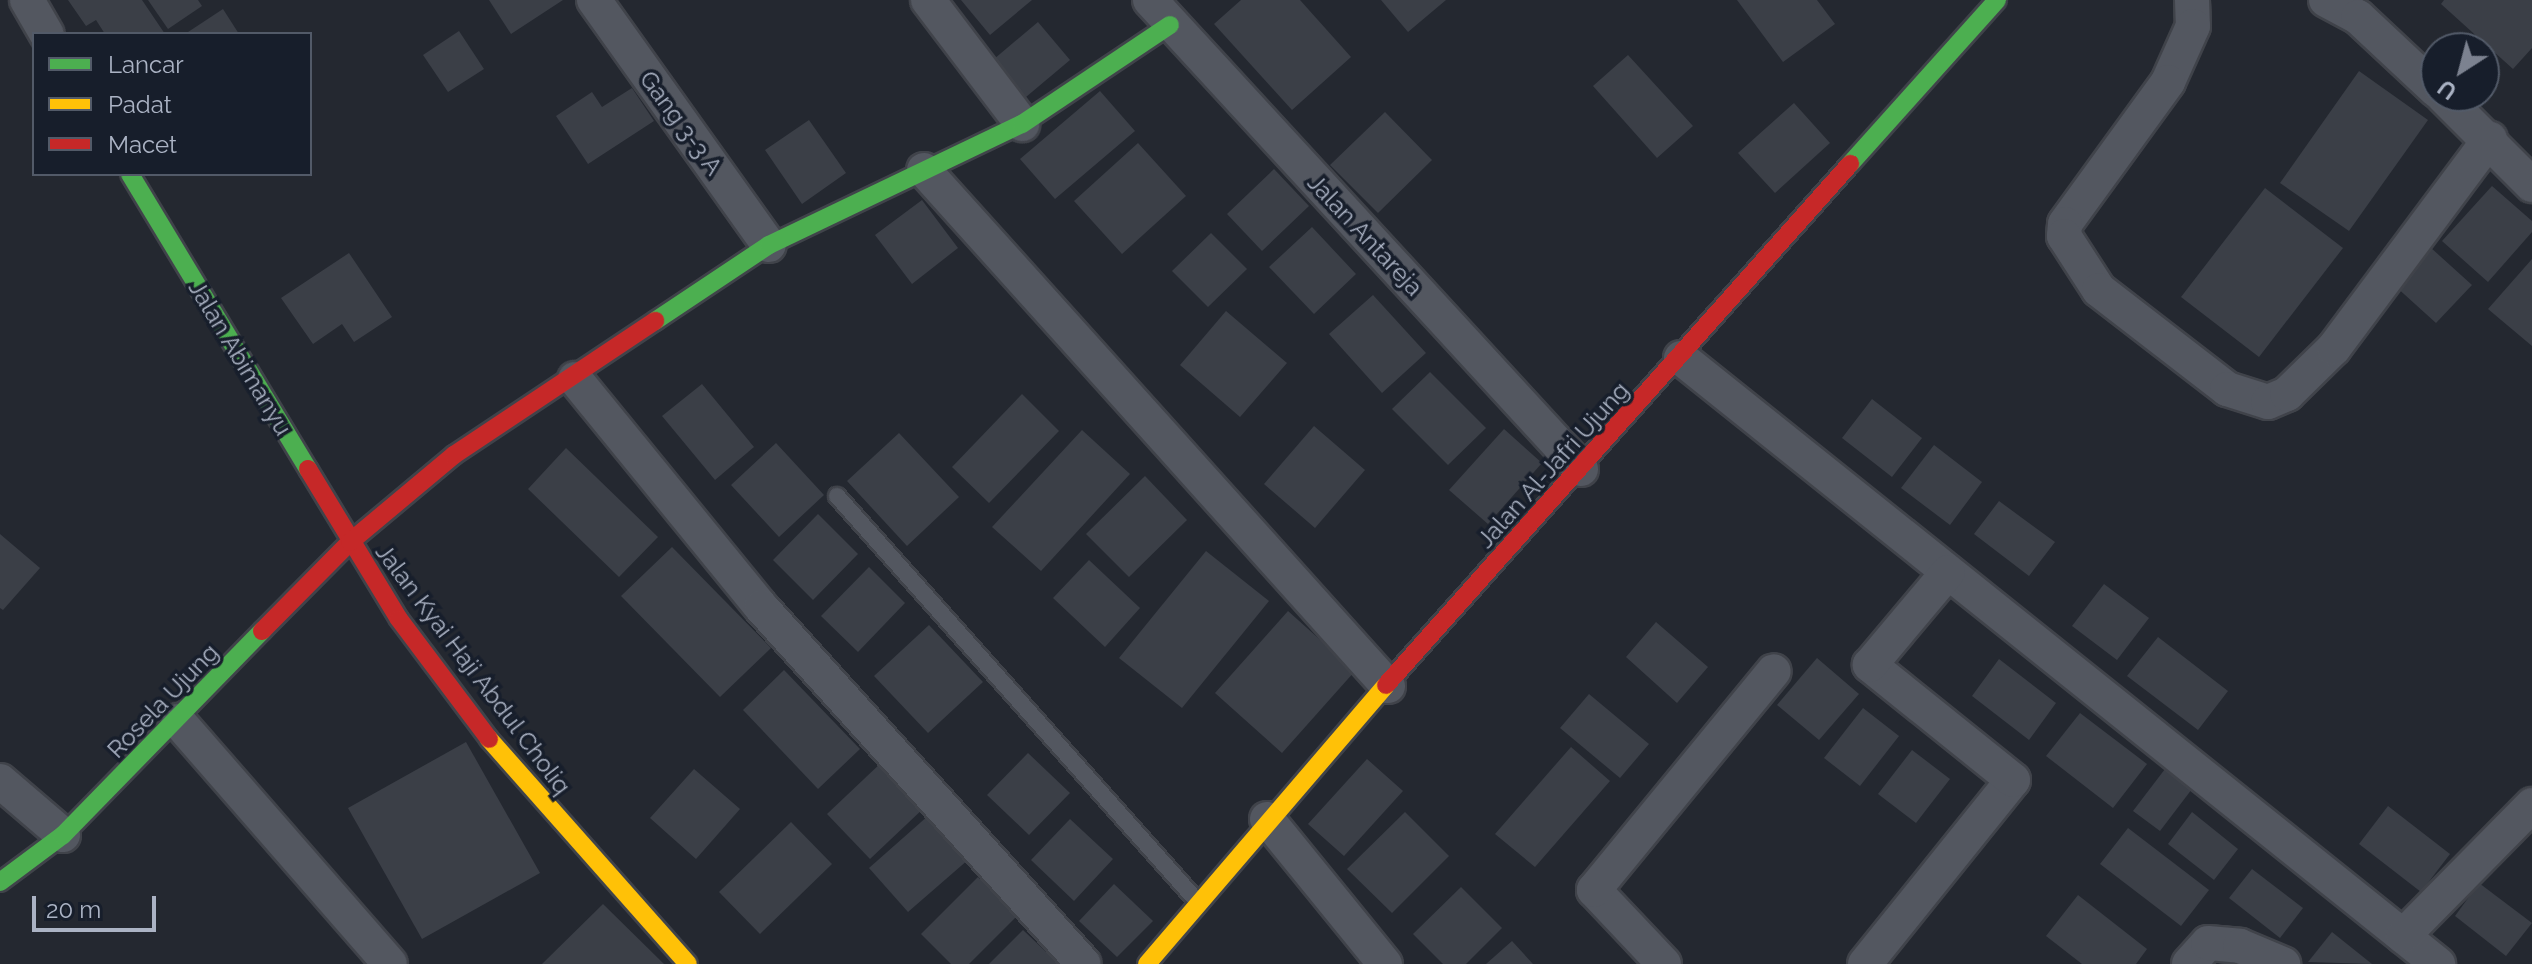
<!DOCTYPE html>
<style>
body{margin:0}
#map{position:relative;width:2532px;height:964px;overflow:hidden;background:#242830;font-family:Raleway,sans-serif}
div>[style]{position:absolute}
.building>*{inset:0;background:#3b3f47}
.roads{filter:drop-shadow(2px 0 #40434a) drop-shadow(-2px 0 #40434a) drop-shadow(0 2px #40434a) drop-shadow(0 -2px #40434a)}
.lane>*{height:16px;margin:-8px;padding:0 8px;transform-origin:8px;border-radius:8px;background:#535760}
.street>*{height:34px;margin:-17px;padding:0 17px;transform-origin:17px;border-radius:17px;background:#535760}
.fast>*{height:18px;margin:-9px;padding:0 9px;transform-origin:9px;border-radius:9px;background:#4caf50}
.slow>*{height:18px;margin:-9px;padding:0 9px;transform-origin:9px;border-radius:9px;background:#ffc107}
.jam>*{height:18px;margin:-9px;padding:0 9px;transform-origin:9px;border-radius:9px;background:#c62828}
span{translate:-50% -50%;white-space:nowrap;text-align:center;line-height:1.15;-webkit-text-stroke:7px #171e2b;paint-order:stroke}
.street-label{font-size:24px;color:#abb3c4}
.legend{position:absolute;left:32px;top:32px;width:280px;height:144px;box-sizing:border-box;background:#171e2b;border:2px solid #525a68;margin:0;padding:10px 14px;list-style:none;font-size:24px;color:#abb3c4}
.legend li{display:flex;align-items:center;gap:16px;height:40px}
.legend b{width:40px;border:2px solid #525a68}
.north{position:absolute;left:2420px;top:32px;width:80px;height:80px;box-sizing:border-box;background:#171e2b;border:2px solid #525a68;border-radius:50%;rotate:216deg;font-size:22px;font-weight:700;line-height:32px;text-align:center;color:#abb3c4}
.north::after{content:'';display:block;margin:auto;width:28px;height:36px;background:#7c8290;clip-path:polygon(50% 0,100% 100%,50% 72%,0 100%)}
.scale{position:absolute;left:32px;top:896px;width:124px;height:36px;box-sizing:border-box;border:4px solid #abb3c4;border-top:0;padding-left:10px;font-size:24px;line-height:28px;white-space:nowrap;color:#abb3c4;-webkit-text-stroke:6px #171e2b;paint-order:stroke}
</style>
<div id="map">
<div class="building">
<i style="clip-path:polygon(68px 0,142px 0,165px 34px,105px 34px,96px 20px,86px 26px)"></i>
<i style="clip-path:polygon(148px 0,198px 0,202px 6px,168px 29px)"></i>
<i style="clip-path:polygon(489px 0,563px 0,511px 34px)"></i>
<i style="clip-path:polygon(961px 0,1032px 0,990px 35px)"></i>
<i style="clip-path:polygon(1241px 0,1300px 0,1351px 57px,1292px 110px,1214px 24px)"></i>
<i style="clip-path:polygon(1381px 0,1446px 0,1408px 32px)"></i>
<i style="clip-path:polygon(1737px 0,1817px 0,1835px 24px,1783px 62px)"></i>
<i style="clip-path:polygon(2444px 0,2532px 0,2532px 48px,2513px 69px,2441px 4px)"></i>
<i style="clip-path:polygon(223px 9px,239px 34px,185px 34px)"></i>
<i style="clip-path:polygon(1038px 22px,1070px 60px,1026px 97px,994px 59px)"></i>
<i style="clip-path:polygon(459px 31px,484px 69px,448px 92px,423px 55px)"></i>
<i style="clip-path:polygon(1628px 55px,1693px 126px,1657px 158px,1593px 86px)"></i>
<i style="clip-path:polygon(2359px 71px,2428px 120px,2349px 231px,2280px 183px)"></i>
<i style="clip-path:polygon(632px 88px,654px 121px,588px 164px,556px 116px,592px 92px,602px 107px)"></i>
<i style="clip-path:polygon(1100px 91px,1135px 131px,1055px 199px,1020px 159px)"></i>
<i style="clip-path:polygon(1794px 103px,1830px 143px,1775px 193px,1738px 153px)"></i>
<i style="clip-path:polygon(1385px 112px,1432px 160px,1378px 213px,1330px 165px)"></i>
<i style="clip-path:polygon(809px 120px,846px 173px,802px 204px,765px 150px)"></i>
<i style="clip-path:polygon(1138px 143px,1186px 196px,1122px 254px,1074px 201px)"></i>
<i style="clip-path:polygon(1274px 169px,1309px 206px,1262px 251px,1227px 214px)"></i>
<i style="clip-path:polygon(2492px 186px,2532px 221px,2532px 232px,2488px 282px,2442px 241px)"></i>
<i style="clip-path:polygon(2265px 188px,2343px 248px,2259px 357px,2181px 297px)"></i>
<i style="clip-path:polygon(922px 200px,958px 248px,912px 284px,875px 235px)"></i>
<i style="clip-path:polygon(1312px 227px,1356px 274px,1314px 314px,1269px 267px)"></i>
<i style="clip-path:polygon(1211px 233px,1247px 269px,1208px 307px,1172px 271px)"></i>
<i style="clip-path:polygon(2430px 247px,2472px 285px,2436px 323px,2394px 285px)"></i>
<i style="clip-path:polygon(349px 253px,392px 317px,354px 342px,342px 324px,313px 344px,281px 298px)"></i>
<i style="clip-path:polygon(2532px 259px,2532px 346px,2488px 309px)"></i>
<i style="clip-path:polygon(1373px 295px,1426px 353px,1382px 393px,1329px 334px)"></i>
<i style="clip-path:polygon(1226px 311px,1287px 363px,1240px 417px,1180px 365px)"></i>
<i style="clip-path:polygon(1430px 372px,1486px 428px,1448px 465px,1392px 409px)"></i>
<i style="clip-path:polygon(702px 384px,754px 447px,715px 480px,662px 416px)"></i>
<i style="clip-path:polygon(1022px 394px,1059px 431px,989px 503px,952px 467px)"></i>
<i style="clip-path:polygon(1872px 399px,1922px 438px,1892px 477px,1842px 438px)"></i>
<i style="clip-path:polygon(1314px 426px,1365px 470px,1315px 528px,1264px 484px)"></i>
<i style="clip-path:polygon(1504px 429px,1542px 463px,1488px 524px,1449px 490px)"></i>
<i style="clip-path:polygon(1082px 430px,1130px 474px,1041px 571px,992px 527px)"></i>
<i style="clip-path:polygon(899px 433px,959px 497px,907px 546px,847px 481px)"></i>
<i style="clip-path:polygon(776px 443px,824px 495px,779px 537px,731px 485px)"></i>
<i style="clip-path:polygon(1934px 445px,1982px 482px,1950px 525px,1901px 488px)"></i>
<i style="clip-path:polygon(566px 448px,658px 537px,619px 577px,528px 489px)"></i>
<i style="clip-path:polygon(1145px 476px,1187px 520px,1129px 577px,1086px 534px)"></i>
<i style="clip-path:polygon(1999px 501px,2055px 542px,2029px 576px,1974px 534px)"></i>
<i style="clip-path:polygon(818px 514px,858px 554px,813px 600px,773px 560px)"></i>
<i style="clip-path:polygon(0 534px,40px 568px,3px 610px,0 608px)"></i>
<i style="clip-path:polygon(672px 547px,771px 648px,720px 697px,621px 596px)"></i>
<i style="clip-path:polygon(1206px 551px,1269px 601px,1182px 708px,1119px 658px)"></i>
<i style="clip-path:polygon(1089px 560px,1140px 608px,1105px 647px,1053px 598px)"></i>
<i style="clip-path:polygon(869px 567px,905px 603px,858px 652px,821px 616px)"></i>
<i style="clip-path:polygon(2104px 584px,2149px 618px,2117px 660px,2072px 626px)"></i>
<i style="clip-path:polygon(1288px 611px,1355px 671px,1282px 753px,1215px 693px)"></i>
<i style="clip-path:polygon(1656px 622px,1708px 667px,1677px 703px,1626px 657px)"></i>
<i style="clip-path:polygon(929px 625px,983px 682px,928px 733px,874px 676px)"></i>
<i style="clip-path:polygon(2158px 637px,2228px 691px,2198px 730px,2127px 676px)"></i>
<i style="clip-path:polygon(1817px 658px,1859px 694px,1819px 740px,1777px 705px)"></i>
<i style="clip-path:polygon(1999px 659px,2056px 703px,2029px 740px,1972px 696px)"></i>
<i style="clip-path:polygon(784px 670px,860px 749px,818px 789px,743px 710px)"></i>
<i style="clip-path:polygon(1589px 694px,1649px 744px,1620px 778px,1560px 728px)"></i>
<i style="clip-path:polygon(1863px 708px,1899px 736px,1860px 786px,1824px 758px)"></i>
<i style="clip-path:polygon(2080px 713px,2147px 764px,2113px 808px,2046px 756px)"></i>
<i style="clip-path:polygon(466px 742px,540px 873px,422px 939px,348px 808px)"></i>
<i style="clip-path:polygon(1571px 747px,1610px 781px,1535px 867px,1495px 834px)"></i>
<i style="clip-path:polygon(1912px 750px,1950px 779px,1916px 823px,1878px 794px)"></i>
<i style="clip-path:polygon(1028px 753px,1070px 793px,1029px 835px,987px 795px)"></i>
<i style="clip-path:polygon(1367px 759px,1403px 791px,1344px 856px,1308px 824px)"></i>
<i style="clip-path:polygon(883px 761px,926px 806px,870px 859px,827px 814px)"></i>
<i style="clip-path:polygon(694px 769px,740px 809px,696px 859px,650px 818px)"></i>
<i style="clip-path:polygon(2165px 769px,2192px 789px,2160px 831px,2133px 811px)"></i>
<i style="clip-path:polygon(2388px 806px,2450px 854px,2421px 892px,2359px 844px)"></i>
<i style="clip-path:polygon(1405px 812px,1449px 856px,1392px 913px,1347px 869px)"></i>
<i style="clip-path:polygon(2192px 812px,2238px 849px,2214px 880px,2168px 844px)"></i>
<i style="clip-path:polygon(929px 815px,969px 859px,908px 912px,869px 868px)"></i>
<i style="clip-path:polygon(1070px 819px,1113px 859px,1074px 901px,1031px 860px)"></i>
<i style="clip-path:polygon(791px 822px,832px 864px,760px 934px,719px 892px)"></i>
<i style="clip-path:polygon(2128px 828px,2209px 890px,2181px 926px,2100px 864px)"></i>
<i style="clip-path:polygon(2252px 869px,2303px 908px,2280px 938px,2229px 898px)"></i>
<i style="clip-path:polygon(978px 877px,1017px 916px,969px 964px,951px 964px,921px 934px)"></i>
<i style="clip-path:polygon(2479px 883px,2532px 923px,2506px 956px,2455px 916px)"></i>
<i style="clip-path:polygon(1114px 884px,1153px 921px,1117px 957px,1079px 921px)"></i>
<i style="clip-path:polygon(1461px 887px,1502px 928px,1466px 964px,1443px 964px,1413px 934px)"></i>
<i style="clip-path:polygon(2078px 895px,2147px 949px,2136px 964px,2082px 964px,2046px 936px)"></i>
<i style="clip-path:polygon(603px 904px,664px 964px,542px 964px)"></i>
<i style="clip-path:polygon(1023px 930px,1059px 964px,989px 964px)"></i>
<i style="clip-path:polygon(2332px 932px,2372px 964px,2308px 962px)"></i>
<i style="clip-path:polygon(1512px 941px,1533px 964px,1486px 964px)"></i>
</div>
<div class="roads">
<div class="lane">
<i style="left:837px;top:496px;width:542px;rotate:48.37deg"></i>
</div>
<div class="street">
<i style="left:27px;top:0;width:39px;rotate:60deg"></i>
<i style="left:594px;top:0;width:301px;rotate:54.5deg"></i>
<i style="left:928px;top:0;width:156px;rotate:52.8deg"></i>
<i style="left:1150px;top:0;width:637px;rotate:47.42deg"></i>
<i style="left:2192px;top:0;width:26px;rotate:88deg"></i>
<i style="left:2193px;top:26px;width:61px;rotate:114.1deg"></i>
<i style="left:2168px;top:82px;width:175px;rotate:126deg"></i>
<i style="left:2065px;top:224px;width:12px;rotate:95deg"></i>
<i style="left:2064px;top:236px;width:64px;rotate:57.1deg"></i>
<i style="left:2099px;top:290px;width:162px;rotate:37.7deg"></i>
<i style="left:2227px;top:389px;width:43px;rotate:17.6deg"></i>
<i style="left:2268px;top:402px;width:21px;rotate:-23deg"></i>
<i style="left:2287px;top:394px;width:66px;rotate:-44.4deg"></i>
<i style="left:2334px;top:348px;width:261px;rotate:-53.3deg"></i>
<i style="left:2326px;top:0;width:36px;rotate:28deg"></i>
<i style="left:2358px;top:17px;width:107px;rotate:43.1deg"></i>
<i style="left:2443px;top:96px;width:126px;rotate:45deg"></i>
<i style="left:924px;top:170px;width:694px;rotate:48.04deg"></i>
<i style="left:1681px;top:358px;width:970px;rotate:38.68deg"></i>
<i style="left:575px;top:379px;width:294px;rotate:50.8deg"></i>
<i style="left:761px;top:607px;width:481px;rotate:47.9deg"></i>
<i style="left:178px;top:721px;width:322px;rotate:48.9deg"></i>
<i style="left:0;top:781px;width:83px;rotate:40.6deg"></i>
<i style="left:1267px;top:819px;width:187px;rotate:50.9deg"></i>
<i style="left:2403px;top:936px;width:184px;rotate:-45.4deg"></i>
<i style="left:1664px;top:964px;width:102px;rotate:-133.4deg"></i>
<i style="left:1594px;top:890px;width:283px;rotate:-50.6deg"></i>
<i style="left:1865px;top:964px;width:236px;rotate:-51.2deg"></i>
<i style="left:2013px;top:780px;width:184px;rotate:-141.2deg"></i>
<i style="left:1870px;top:665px;width:121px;rotate:-50deg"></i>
<i style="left:2189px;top:964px;width:28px;rotate:-48deg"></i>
<i style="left:2208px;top:943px;width:32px;rotate:5deg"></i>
<i style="left:2240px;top:946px;width:47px;rotate:22.7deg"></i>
</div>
<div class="fast">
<i style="left:1850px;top:164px;width:220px;rotate:-48.1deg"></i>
<i style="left:130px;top:174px;width:345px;rotate:58.9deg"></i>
<i style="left:655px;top:321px;width:137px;rotate:-33.7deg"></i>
<i style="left:769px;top:245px;width:280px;rotate:-25.6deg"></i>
<i style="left:1022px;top:124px;width:178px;rotate:-33.8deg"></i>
<i style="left:0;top:882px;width:79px;rotate:-36.7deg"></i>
<i style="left:63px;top:835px;width:285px;rotate:-45.7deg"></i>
</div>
<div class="slow">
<i style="left:489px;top:739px;width:300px;rotate:48.5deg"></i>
<i style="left:1147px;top:964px;width:367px;rotate:-49.4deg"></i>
</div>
<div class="jam">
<i style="left:308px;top:469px;width:175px;rotate:58.8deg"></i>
<i style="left:399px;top:619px;width:150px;rotate:53.1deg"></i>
<i style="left:262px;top:631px;width:125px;rotate:-45.3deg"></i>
<i style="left:350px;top:542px;width:136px;rotate:-39.9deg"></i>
<i style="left:454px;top:455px;width:242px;rotate:-33.7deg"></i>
<i style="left:1386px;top:685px;width:698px;rotate:-48.31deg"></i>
</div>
</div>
<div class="street-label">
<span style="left:681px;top:123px;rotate:54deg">Gang 3-3 A</span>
<span style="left:1365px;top:235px;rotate:47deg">Jalan Antareja</span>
<span style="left:240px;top:358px;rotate:59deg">Jalan Abimanyu</span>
<span style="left:1553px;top:465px;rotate:-48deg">Jalan Al-Jafri Ujung</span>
<span style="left:473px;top:669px;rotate:53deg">Jalan Kyai Haji Abdul Choliq</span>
<span style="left:163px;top:701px;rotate:-46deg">Rosela Ujung</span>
</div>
<ul class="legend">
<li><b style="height:10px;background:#4caf50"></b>Lancar</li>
<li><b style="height:10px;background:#ffc107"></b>Padat</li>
<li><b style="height:10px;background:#c62828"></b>Macet</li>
</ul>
<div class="north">U</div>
<div class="scale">20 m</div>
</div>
